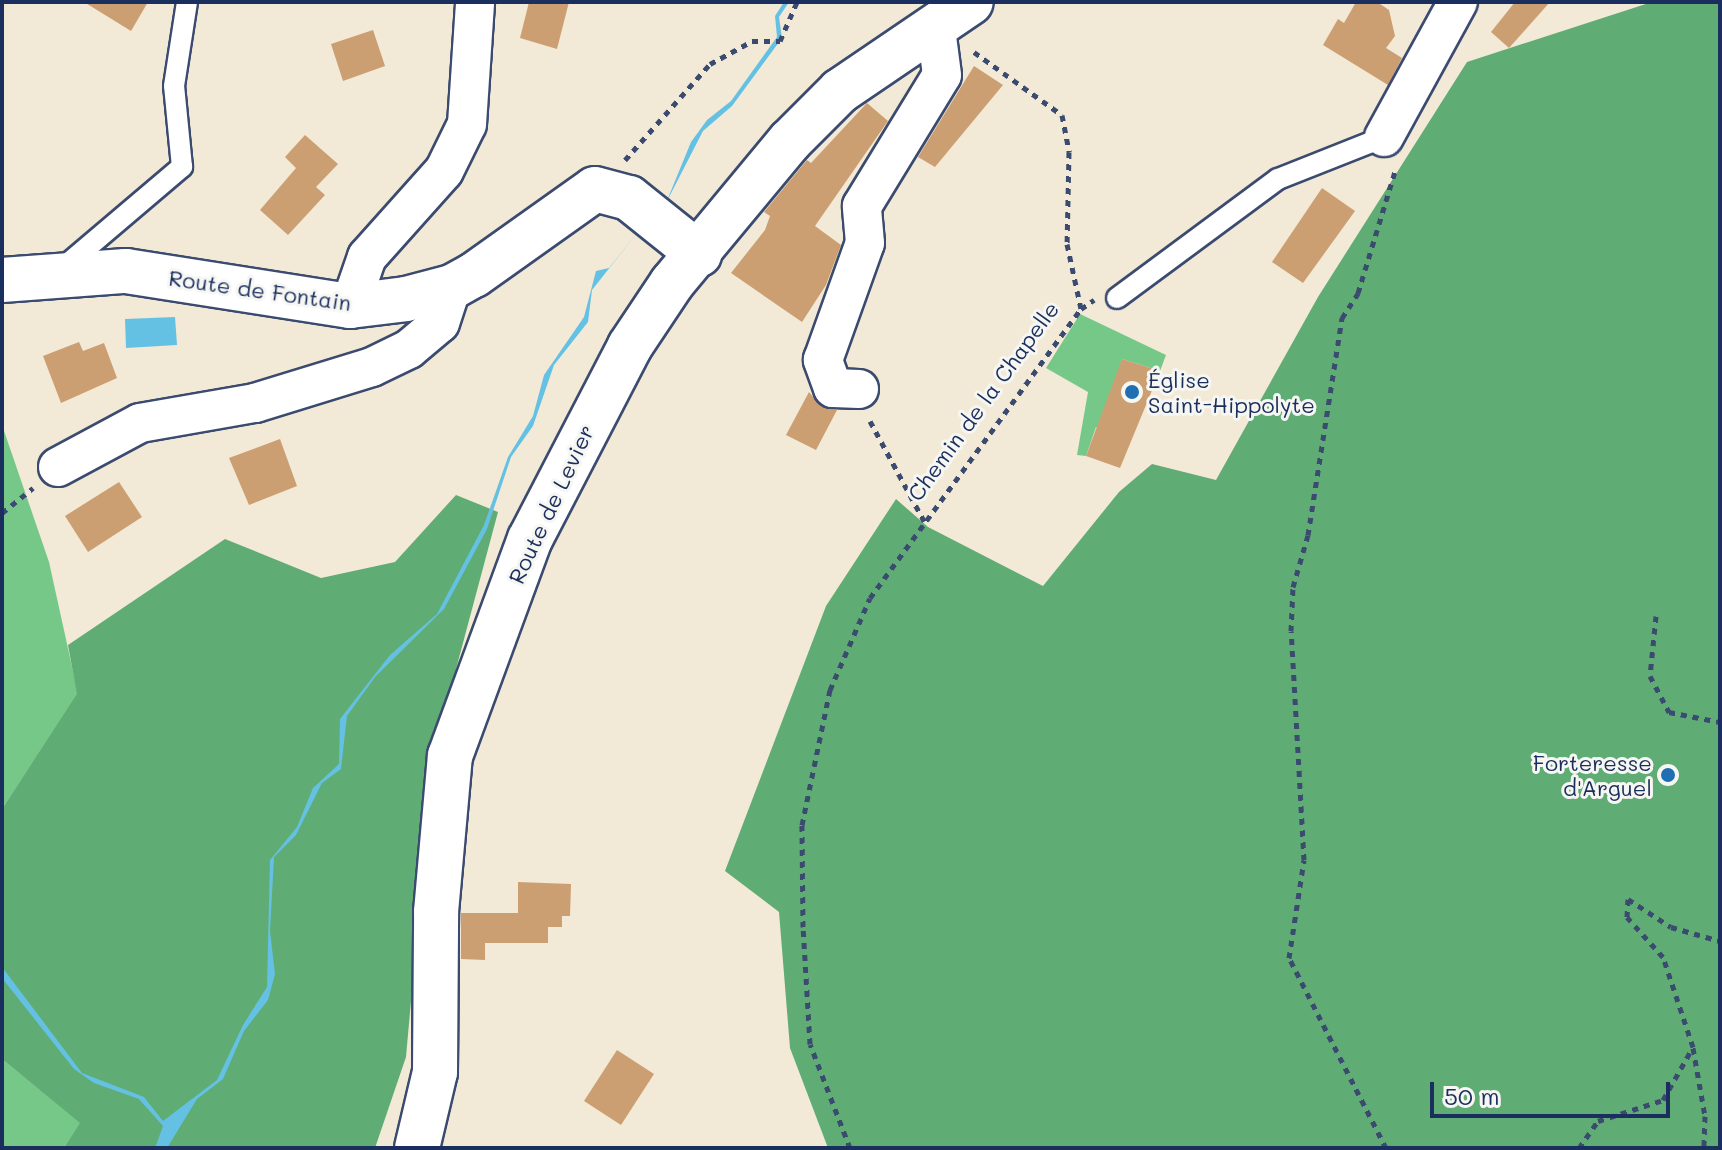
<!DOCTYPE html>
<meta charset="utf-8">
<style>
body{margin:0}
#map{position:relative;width:1722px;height:1150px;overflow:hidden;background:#f2e9d6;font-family:Mali,sans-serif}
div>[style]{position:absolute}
.green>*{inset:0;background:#76c889}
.forest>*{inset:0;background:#60ac75}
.water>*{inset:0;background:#65c1e3}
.building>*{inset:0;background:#cc9f73}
.path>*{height:5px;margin-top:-2.5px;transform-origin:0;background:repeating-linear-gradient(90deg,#3b4b70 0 6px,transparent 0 12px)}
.roads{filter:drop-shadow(2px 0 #3b4b70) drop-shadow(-2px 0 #3b4b70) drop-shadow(0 2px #3b4b70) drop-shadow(0 -2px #3b4b70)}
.lane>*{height:20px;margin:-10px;padding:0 10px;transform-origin:10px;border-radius:10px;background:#fff}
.street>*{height:38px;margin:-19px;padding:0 19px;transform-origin:19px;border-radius:19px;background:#fff}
.secondary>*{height:44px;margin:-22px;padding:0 22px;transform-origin:22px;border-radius:22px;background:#fff}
.dots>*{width:22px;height:22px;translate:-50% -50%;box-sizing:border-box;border:4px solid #f6f6f2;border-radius:50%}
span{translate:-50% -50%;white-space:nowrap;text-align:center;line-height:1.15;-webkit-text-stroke:6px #f6f6f2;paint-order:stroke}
.street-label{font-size:22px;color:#1b2f5e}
.poi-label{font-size:22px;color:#1b2f5e}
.left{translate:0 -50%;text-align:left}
.right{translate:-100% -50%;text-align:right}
.frame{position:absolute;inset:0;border:4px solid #1b2f5e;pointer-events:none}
.scale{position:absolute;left:1430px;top:1082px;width:240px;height:36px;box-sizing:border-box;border:4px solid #1b2f5e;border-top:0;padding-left:10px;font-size:24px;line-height:28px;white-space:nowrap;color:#1b2f5e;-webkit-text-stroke:6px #f6f6f2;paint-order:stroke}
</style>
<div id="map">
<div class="green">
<i style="clip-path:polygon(1080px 314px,1166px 355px,1160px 371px,1122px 359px,1104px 429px,1096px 427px,1086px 456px,1077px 455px,1088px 392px,1046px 368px)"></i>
<i style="clip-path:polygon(2px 425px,49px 562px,78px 694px,2px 809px)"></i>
<i style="clip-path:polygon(2px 1059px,81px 1123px,64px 1148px,2px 1148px)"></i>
</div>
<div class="forest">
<i style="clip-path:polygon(1652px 2px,1720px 2px,1720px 1148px,828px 1148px,790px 1048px,779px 912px,725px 871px,826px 606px,896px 499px,928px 527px,1043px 586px,1119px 492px,1152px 464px,1216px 480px,1318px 297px,1467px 62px)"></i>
<i style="clip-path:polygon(456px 495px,498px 512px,433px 755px,406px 1057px,375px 1148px,64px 1148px,80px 1123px,2px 1059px,2px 809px,77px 694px,68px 645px,225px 539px,321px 578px,395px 562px)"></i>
</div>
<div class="water">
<i style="clip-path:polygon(784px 2px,789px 2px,779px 17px,782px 38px,732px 106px,703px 131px,666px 203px,691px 142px,707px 120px,731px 101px,777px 37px,775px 16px)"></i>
<i style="clip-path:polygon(641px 228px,592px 290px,588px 322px,554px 365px,533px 426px,511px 457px,487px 529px,444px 609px,375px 677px,347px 716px,341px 769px,322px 783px,296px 835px,274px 857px,270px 931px,275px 974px,268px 1000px,244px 1031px,223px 1079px,197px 1099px,167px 1148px,155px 1148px,163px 1126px,139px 1099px,94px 1083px,74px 1069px,2px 978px,2px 967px,82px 1073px,144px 1097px,163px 1121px,217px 1080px,243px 1025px,267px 987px,270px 860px,297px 827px,313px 788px,339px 764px,340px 719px,390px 655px,437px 614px,484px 525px,508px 457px,533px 416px,544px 375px,584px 317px,596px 271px,609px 268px)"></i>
<i style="clip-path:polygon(175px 317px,177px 345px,126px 348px,125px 319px)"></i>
</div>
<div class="building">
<i style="clip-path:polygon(84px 2px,148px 2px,131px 31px)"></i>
<i style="clip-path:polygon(529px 2px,569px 2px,557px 49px,520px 38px)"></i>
<i style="clip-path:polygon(1356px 2px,1377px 2px,1389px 10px,1395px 36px,1386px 48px,1402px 58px,1388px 85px,1323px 45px,1338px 19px,1344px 23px)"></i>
<i style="clip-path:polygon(1515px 2px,1550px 2px,1509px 48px,1491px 32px)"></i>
<i style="clip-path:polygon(373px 30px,385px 66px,343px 81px,331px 44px)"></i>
<i style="clip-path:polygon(974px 66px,1003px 85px,935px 167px,918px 157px)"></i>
<i style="clip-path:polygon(867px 103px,888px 121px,815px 226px,841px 245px,826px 285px,802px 322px,731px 273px,765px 230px,770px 216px,764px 212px,807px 160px,811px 163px)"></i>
<i style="clip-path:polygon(305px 135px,338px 164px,316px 187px,325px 195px,288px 235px,260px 210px,296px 168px,285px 157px)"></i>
<i style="clip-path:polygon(1322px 188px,1355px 211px,1303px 283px,1272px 262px)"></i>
<i style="clip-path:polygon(79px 342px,83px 351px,104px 343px,117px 378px,61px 403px,43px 356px)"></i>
<i style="clip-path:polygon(1122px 359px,1160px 371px,1120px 468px,1086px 456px)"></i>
<i style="clip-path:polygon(809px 392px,821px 406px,837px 410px,816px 450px,786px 435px)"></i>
<i style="clip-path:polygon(280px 439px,297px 486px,249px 505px,229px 458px)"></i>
<i style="clip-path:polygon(119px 482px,142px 517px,88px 552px,65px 516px)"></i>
<i style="clip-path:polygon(518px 882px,571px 884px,570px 916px,562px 916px,562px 927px,548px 927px,548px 943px,485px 943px,485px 960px,461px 959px,461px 913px,518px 913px)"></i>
<i style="clip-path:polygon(617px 1050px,654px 1074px,621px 1125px,584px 1101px)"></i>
</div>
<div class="path">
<i style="left:974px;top:52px;width:108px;rotate:35.6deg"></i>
<i style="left:1062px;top:115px;width:38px;rotate:79deg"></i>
<i style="left:1069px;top:152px;width:92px;rotate:91.2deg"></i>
<i style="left:1067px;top:244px;width:66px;rotate:77.8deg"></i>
<i style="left:625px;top:160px;width:128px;rotate:-48.5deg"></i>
<i style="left:710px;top:64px;width:48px;rotate:-28.7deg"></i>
<i style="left:752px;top:41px;width:28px"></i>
<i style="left:780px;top:41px;width:43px;rotate:-66.4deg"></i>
<i style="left:870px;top:421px;width:114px;rotate:61.6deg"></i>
<i style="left:2px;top:513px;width:40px;rotate:-39deg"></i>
<i style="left:1656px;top:616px;width:60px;rotate:95.7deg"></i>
<i style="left:1650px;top:676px;width:41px;rotate:62.2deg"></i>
<i style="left:1669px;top:712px;width:52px;rotate:11.1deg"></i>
<i style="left:1693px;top:1048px;width:69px;rotate:80deg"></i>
<i style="left:1705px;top:1116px;width:32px;rotate:92deg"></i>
<i style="left:850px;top:1148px;width:111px;rotate:-111deg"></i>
<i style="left:810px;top:1044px;width:117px;rotate:-93.4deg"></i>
<i style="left:803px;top:927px;width:102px;rotate:-90.6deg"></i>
<i style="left:802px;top:825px;width:138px;rotate:-78.3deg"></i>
<i style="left:830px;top:690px;width:100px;rotate:-66.5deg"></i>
<i style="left:870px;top:598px;width:358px;rotate:-53.9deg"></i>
<i style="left:1081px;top:309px;width:16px;rotate:-35deg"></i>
<i style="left:1386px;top:1148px;width:213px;rotate:-117deg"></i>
<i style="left:1289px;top:958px;width:99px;rotate:-81.3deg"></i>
<i style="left:1304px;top:860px;width:229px;rotate:-93.2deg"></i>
<i style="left:1291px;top:631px;width:44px;rotate:-87.4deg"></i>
<i style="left:1293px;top:587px;width:54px;rotate:-73.9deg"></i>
<i style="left:1308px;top:535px;width:220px;rotate:-81.1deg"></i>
<i style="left:1342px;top:318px;width:30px;rotate:-57deg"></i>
<i style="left:1358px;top:293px;width:131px;rotate:-73.1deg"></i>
<i style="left:1579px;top:1148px;width:33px;rotate:-55deg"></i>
<i style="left:1598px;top:1121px;width:68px;rotate:-17.9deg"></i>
<i style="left:1663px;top:1100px;width:61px;rotate:-60.5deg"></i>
<i style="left:1693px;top:1047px;width:95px;rotate:-108.4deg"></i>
<i style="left:1663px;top:957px;width:54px;rotate:-132deg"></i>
<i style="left:1627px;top:917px;width:18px;rotate:-87deg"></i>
<i style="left:1628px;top:899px;width:51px;rotate:33.1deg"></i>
<i style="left:1671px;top:927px;width:51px;rotate:15.9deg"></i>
</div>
<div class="roads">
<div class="lane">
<i style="left:64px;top:267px;width:155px;rotate:-40.3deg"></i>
<i style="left:182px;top:167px;width:81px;rotate:-95.6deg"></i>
<i style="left:174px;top:86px;width:85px;rotate:-81.2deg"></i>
<i style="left:1117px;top:298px;width:200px;rotate:-36.5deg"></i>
<i style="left:1278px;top:179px;width:114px;rotate:-21.6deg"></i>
</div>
<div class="street">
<i style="left:1384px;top:137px;width:154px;rotate:-61.3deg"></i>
<i style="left:350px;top:306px;width:52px;rotate:-70.9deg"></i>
<i style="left:367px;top:257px;width:115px;rotate:-48.2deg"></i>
<i style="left:444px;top:171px;width:52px;rotate:-63.9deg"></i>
<i style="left:467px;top:124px;width:122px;rotate:-86.2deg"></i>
<i style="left:859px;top:389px;width:26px;rotate:-178deg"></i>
<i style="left:833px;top:388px;width:30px;rotate:-110deg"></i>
<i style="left:823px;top:360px;width:124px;rotate:-70.3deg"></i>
<i style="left:865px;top:243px;width:37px;rotate:-95deg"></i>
<i style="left:862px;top:206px;width:153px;rotate:-58.6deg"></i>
<i style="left:942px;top:75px;width:46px;rotate:-97.4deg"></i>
<i style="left:58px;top:467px;width:93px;rotate:-28.2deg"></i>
<i style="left:140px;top:423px;width:117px;rotate:-9.9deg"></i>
<i style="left:255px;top:403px;width:122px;rotate:-17.1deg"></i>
<i style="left:372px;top:367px;width:41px;rotate:-25.9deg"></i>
<i style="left:409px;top:349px;width:40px;rotate:-40deg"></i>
<i style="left:440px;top:323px;width:38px;rotate:-72deg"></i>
</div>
<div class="secondary">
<i style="left:2px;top:280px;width:124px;rotate:-4.2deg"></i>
<i style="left:126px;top:271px;width:227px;rotate:8.9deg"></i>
<i style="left:350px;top:306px;width:56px;rotate:-7.1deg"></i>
<i style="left:406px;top:299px;width:48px;rotate:-14.6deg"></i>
<i style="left:452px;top:287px;width:25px;rotate:-29deg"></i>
<i style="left:474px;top:275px;width:148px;rotate:-35.4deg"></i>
<i style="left:595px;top:189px;width:35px;rotate:15deg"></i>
<i style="left:629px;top:198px;width:90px;rotate:38.7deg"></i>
<i style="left:417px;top:1148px;width:78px;rotate:-76.7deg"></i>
<i style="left:435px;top:1072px;width:160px;rotate:-89.6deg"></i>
<i style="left:436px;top:912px;width:157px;rotate:-84.9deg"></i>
<i style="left:450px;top:756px;width:231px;rotate:-69.8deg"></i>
<i style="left:530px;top:539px;width:217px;rotate:-62.6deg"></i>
<i style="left:630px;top:346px;width:76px;rotate:-56.3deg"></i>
<i style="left:672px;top:283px;width:185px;rotate:-50.3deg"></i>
<i style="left:790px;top:141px;width:71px;rotate:-45deg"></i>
<i style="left:840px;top:91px;width:158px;rotate:-34.2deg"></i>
</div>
</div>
<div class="dots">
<i style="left:1132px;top:392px;background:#1f6fb2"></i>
<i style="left:1668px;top:775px;background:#1f6fb2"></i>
</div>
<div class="street-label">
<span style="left:260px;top:290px;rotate:8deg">Route de Fontain</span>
<span style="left:983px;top:401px;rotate:-54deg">Chemin de la Chapelle</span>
<span style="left:551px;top:504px;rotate:-65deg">Route de Levier</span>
</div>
<div class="poi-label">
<span class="left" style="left:1148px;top:392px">Église<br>Saint-Hippolyte</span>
<span class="right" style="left:1652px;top:775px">Forteresse<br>d'Arguel</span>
</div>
<div class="frame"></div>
<div class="scale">50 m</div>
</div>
